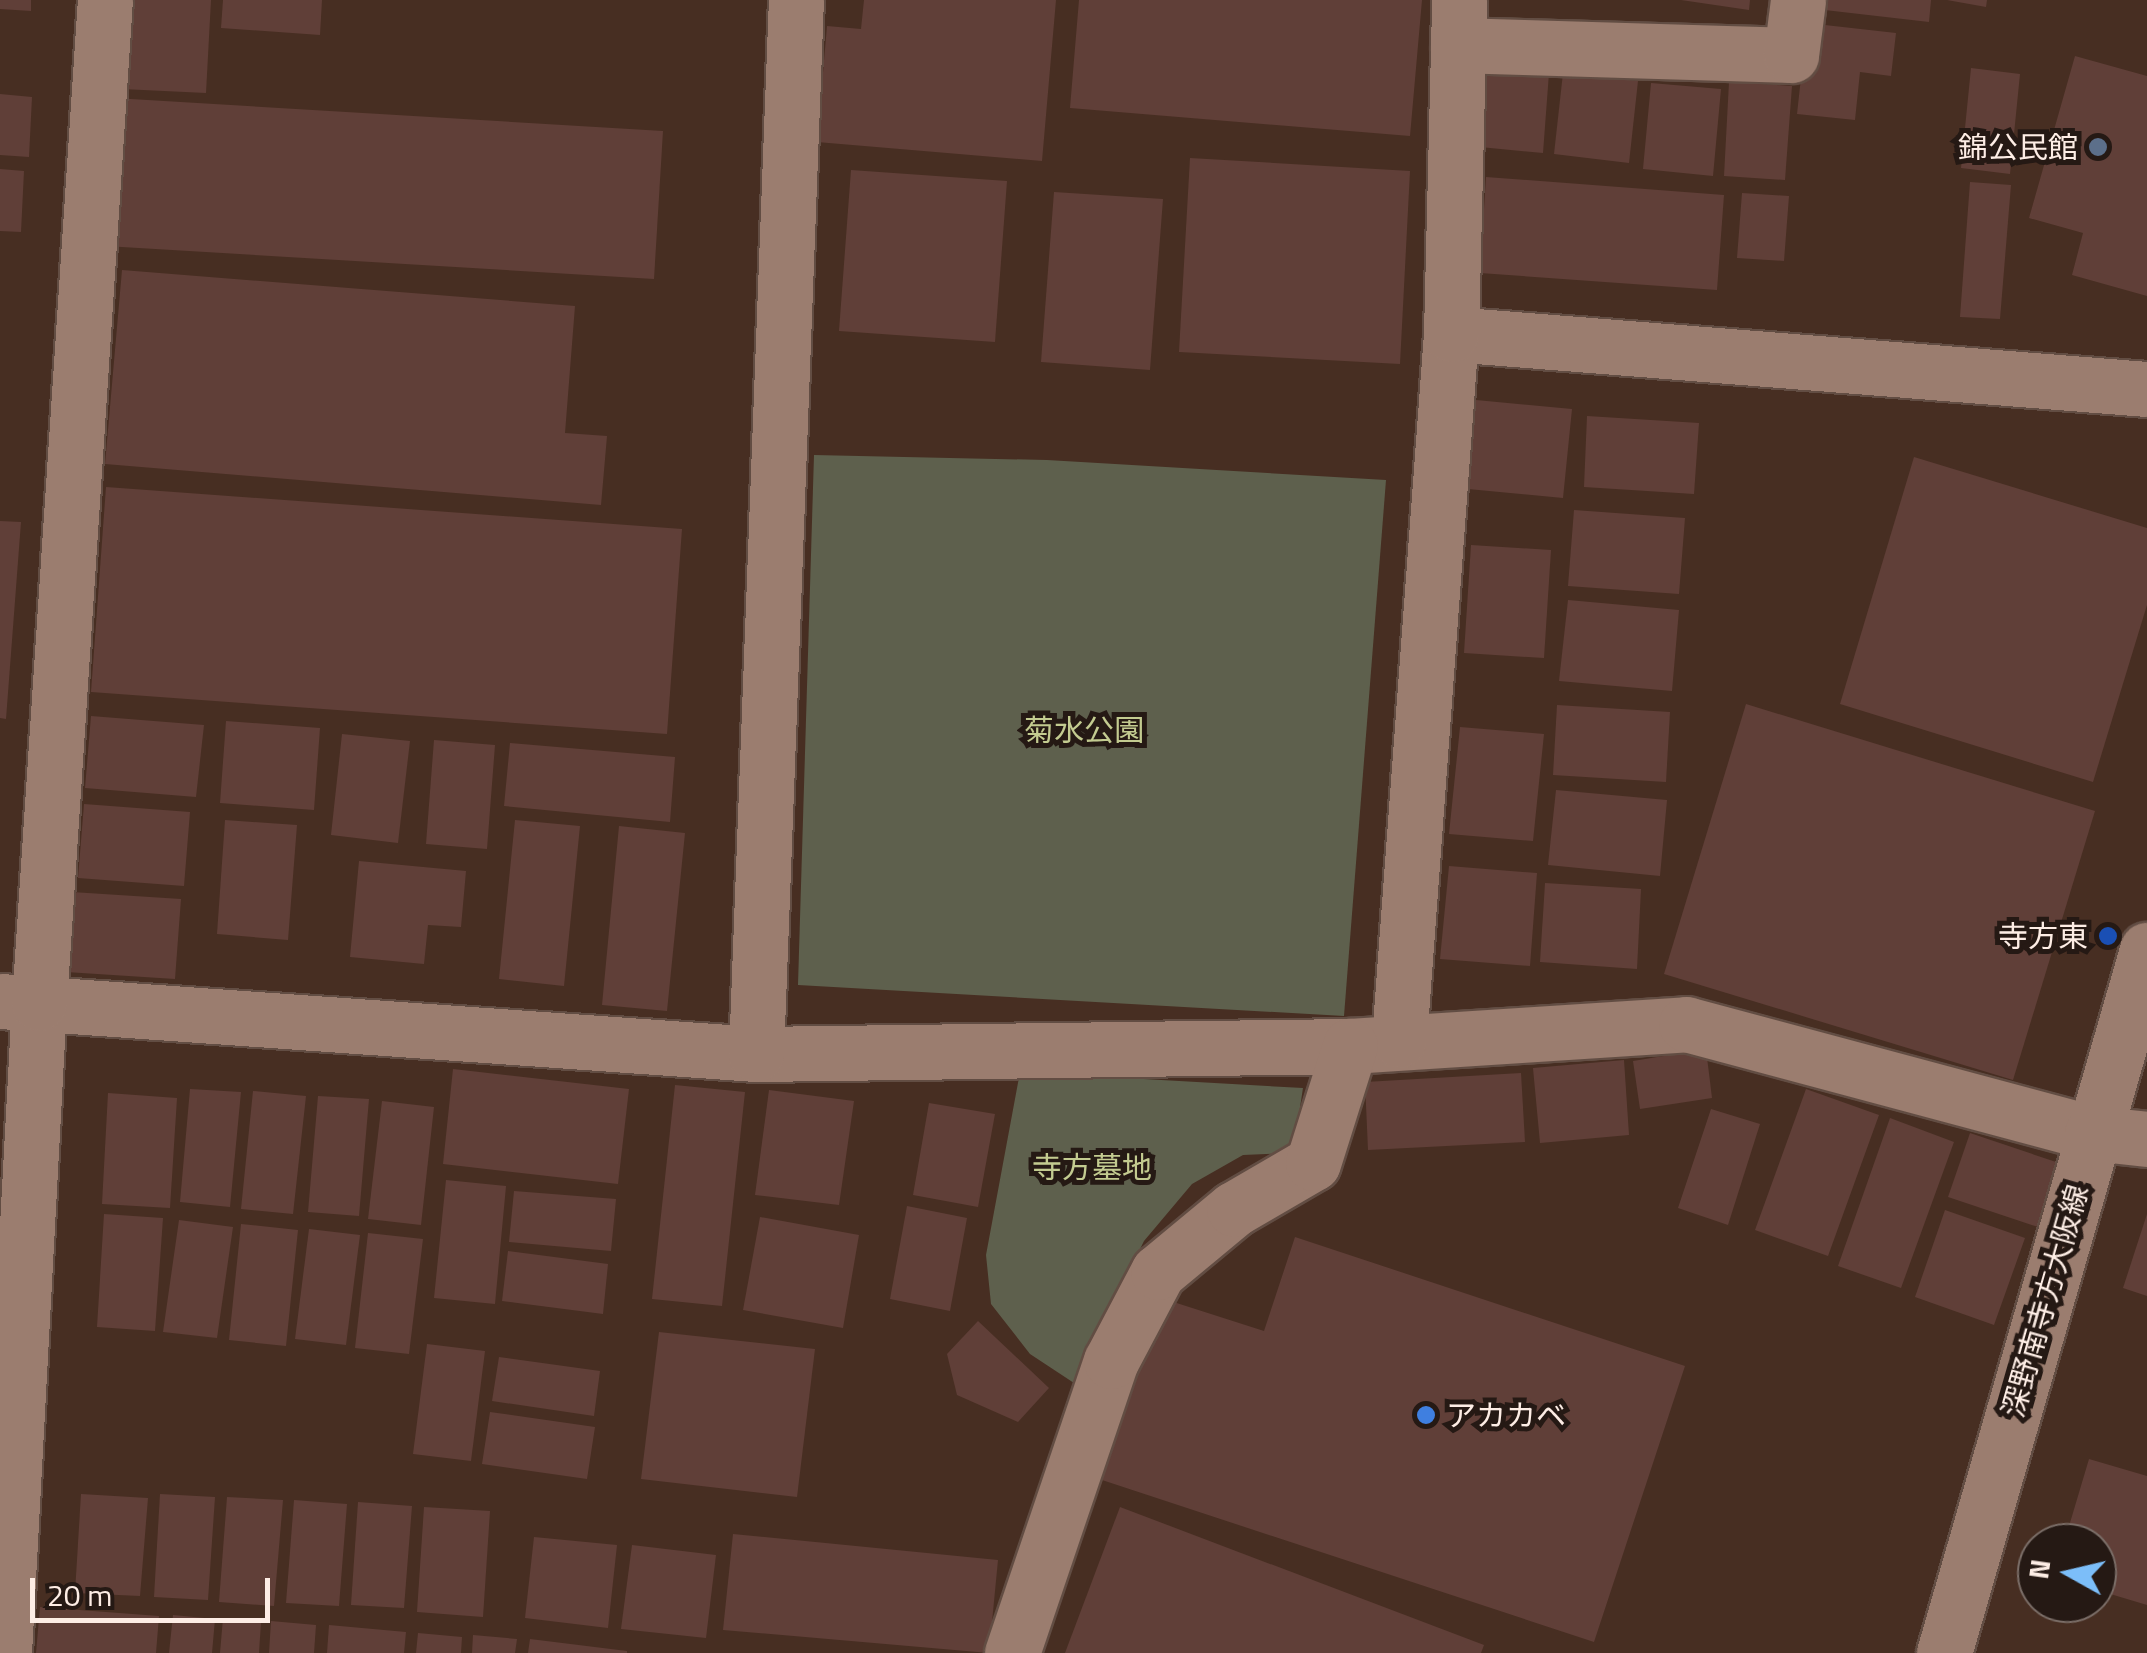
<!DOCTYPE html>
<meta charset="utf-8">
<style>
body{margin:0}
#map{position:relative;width:2147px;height:1653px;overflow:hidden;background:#472e22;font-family:"Titillium Web","Noto Sans JP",sans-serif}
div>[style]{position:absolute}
.green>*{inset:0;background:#5e604d}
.building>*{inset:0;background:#603f38}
.roads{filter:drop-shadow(2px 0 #624d43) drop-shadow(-2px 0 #624d43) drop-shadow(0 2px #624d43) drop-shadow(0 -2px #624d43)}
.minor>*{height:55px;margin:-27.5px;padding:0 27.5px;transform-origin:27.5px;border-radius:27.5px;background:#9b7d6f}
.secondary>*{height:55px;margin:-27.5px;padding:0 27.5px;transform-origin:27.5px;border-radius:27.5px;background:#9b7d6f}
.dots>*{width:28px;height:28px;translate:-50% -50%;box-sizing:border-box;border:5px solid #251914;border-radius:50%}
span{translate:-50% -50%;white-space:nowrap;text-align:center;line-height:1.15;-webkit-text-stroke:10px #251914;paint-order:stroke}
.poi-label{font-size:30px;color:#fdede5}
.right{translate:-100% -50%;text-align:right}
.left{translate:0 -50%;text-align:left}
.park-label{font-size:30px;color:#c3cb90}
.street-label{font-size:30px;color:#fdede5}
.north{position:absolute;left:2017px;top:1523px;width:100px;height:100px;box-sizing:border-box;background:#251914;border:2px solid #7b6e68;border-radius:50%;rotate:278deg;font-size:28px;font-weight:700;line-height:40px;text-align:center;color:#fdede5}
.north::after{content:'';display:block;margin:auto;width:35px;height:45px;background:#7cbef9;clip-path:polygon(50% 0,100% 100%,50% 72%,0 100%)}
.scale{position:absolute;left:30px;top:1578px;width:240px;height:45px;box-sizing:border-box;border:5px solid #fdede5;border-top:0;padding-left:12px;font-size:30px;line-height:35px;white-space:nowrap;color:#fdede5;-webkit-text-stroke:8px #251914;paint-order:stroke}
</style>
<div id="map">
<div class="green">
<i style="clip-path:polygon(814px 455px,1047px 460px,1386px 480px,1344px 1016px,798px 985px)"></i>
<i style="clip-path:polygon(1020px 1072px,1303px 1088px,1293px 1153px,1243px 1155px,1192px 1184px,1144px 1241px,1074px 1383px,1030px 1354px,991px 1304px,986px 1255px)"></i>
</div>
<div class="building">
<i style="clip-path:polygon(0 0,31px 0,31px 11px,0 9px)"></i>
<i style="clip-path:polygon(126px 0,211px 0,206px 93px,122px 89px)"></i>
<i style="clip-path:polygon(223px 0,322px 0,320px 35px,221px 28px)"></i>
<i style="clip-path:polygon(864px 0,1056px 0,1042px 161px,817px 142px,827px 26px,861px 29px)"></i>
<i style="clip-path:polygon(1079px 0,1422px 0,1410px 136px,1070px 108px)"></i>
<i style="clip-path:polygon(1681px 0,1750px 0,1749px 10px)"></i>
<i style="clip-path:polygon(1817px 0,1931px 0,1929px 22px,1816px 9px)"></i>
<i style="clip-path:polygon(1947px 0,1987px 0,1986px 7px)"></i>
<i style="clip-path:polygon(1807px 23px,1896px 33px,1891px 76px,1860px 72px,1855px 120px,1797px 114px)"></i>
<i style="clip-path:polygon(2075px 56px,2147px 76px,2147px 296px,2072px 275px,2083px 233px,2029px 218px)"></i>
<i style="clip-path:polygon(1971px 68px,2020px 74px,2010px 174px,1961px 168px)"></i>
<i style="clip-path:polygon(1487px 69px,1549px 73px,1543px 153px,1480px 147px)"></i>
<i style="clip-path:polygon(1563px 73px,1638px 81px,1629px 163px,1554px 154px)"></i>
<i style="clip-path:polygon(1729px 82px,1792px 86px,1785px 180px,1724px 176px)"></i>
<i style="clip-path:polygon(1651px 83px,1721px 89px,1713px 176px,1643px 169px)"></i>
<i style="clip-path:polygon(0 94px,32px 97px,29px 157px,0 155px)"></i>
<i style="clip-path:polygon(114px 98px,663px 131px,654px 279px,105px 246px)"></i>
<i style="clip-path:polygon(1190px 158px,1410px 171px,1400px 364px,1179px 352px)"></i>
<i style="clip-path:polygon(0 169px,24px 171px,21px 232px,0 231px)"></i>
<i style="clip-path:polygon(851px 170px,1007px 181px,995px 342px,839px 331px)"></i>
<i style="clip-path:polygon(1486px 177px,1724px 195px,1717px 290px,1480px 273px)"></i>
<i style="clip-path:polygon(1970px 182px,2011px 185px,2000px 319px,1960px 317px)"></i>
<i style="clip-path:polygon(1054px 192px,1163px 199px,1150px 370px,1041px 362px)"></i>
<i style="clip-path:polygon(1742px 193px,1789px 196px,1784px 261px,1737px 258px)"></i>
<i style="clip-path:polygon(122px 270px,575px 306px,565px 433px,607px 436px,601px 505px,105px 464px)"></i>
<i style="clip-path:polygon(1476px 400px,1572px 409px,1563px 498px,1468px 489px)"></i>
<i style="clip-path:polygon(1587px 416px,1699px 423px,1694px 494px,1584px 487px)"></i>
<i style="clip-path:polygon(1914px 457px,2147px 528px,2147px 605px,2093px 782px,1840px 704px)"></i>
<i style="clip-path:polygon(106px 487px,682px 529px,667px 734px,91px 692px)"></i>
<i style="clip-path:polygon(1574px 510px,1685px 518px,1679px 594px,1568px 586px)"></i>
<i style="clip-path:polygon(0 521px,21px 522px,6px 719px,0 718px)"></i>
<i style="clip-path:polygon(1471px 545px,1551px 550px,1544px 658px,1464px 653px)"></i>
<i style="clip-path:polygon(1568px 600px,1679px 610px,1672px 691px,1559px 681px)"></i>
<i style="clip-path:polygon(1746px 704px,2095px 811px,2013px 1080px,1664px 974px)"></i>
<i style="clip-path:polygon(1557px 705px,1670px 712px,1666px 782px,1553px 775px)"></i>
<i style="clip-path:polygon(91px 716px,204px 725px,196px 797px,85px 788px)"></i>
<i style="clip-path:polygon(226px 721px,320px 728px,314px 810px,220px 803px)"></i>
<i style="clip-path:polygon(1460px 727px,1544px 734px,1533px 841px,1449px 834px)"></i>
<i style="clip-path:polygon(342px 734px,410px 741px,398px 843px,331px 835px)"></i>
<i style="clip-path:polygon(434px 740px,495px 745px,487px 849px,426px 844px)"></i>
<i style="clip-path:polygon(510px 743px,675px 757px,670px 822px,504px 806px)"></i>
<i style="clip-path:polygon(1556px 790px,1667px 800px,1660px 876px,1548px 865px)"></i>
<i style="clip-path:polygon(84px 804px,190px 812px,184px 886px,78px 878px)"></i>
<i style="clip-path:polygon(225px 820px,297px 825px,288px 940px,217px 934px)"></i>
<i style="clip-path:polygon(515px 820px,580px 826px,564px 986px,499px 979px)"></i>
<i style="clip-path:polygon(619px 826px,685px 833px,667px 1011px,602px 1005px)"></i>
<i style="clip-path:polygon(359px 861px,466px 871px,461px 927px,428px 925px,424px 964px,350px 957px)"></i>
<i style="clip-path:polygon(1449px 866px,1537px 873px,1530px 966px,1440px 959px)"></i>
<i style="clip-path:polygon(1545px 883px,1641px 889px,1637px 969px,1540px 962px)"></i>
<i style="clip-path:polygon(72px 892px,181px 899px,175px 979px,66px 972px)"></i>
<i style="clip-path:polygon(1706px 1049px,1712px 1098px,1640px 1109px,1633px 1061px)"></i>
<i style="clip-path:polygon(1624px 1060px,1629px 1135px,1540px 1143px,1533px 1068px)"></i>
<i style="clip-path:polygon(453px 1069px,629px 1089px,618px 1184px,443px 1164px)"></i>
<i style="clip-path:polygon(1521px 1073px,1525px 1142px,1368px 1150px,1365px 1082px)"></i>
<i style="clip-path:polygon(675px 1085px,745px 1092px,722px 1306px,652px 1299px)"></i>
<i style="clip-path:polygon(190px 1089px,241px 1092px,230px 1207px,180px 1202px)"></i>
<i style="clip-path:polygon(1806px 1089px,1879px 1115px,1828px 1256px,1755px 1230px)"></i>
<i style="clip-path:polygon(769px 1090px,854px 1101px,839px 1205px,755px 1195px)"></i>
<i style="clip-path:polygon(253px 1091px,306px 1096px,293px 1214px,241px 1209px)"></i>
<i style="clip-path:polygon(108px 1093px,177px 1098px,170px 1208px,102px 1204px)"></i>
<i style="clip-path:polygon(318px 1096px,369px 1099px,359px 1216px,308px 1212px)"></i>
<i style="clip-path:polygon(382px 1101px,434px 1107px,421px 1225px,368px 1219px)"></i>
<i style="clip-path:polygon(929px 1103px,995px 1114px,978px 1207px,913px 1195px)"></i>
<i style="clip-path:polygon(1711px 1109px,1760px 1124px,1728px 1225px,1678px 1208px)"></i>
<i style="clip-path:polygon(1890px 1118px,1954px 1142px,1901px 1288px,1838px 1266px)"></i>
<i style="clip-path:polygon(1970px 1133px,2059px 1163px,2038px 1227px,1948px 1197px)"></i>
<i style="clip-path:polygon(446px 1180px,506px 1186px,495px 1304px,434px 1298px)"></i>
<i style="clip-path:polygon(514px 1191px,616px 1199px,611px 1251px,509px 1242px)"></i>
<i style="clip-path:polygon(907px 1206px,967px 1218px,950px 1311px,890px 1299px)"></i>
<i style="clip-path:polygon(1945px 1210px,2025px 1238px,1994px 1325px,1915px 1297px)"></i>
<i style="clip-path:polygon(104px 1214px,163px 1218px,155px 1331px,97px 1327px)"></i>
<i style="clip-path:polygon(2147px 1214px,2147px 1296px,2123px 1288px)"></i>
<i style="clip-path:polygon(760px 1217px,859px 1235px,843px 1328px,743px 1310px)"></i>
<i style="clip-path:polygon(179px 1220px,233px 1227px,217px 1338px,163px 1332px)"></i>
<i style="clip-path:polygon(241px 1224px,298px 1230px,286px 1346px,229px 1340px)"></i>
<i style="clip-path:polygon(309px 1229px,360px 1235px,346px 1345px,295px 1339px)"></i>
<i style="clip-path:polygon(368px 1233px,423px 1239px,409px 1354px,355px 1348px)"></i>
<i style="clip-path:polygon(1295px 1237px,1685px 1366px,1594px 1642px,1102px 1480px,1161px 1298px,1264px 1331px)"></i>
<i style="clip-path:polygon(508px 1251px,608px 1264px,603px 1314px,502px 1301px)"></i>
<i style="clip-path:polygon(978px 1321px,1049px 1388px,1018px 1422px,957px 1395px,947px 1354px)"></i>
<i style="clip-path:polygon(659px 1332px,815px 1349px,797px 1497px,641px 1479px)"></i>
<i style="clip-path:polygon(427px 1344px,485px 1351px,471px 1461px,413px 1454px)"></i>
<i style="clip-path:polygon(499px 1357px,600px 1371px,594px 1416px,492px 1401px)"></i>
<i style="clip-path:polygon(490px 1412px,595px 1427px,587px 1479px,482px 1464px)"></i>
<i style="clip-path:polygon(2089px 1459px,2147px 1476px,2147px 1605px,2097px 1590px,2097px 1543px,2064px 1543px)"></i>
<i style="clip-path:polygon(81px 1494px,148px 1498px,140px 1596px,75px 1593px)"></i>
<i style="clip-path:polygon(160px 1494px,215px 1497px,208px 1600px,154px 1597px)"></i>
<i style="clip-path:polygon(227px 1497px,283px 1500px,274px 1606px,219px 1602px)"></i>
<i style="clip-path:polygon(294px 1500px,347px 1504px,339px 1606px,286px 1603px)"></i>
<i style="clip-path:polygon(358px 1502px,412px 1506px,404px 1608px,351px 1605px)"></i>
<i style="clip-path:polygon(424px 1507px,490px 1511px,483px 1617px,417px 1612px)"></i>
<i style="clip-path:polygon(1120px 1507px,1484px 1645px,1481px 1653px,1065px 1653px)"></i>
<i style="clip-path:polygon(733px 1534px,998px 1560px,989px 1653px,723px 1630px)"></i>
<i style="clip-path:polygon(534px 1537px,617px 1545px,608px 1628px,525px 1618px)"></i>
<i style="clip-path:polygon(632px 1545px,716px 1555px,706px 1638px,621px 1629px)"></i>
<i style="clip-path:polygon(40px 1607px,159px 1616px,156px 1653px,36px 1653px)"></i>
<i style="clip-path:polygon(173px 1615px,215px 1619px,212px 1653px,169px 1653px)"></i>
<i style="clip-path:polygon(223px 1618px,261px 1622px,259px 1653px,220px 1653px)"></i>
<i style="clip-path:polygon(271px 1621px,316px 1625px,314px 1653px,269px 1653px)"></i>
<i style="clip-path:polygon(329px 1625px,406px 1632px,404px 1653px,327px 1653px)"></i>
<i style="clip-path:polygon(418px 1633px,462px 1637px,461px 1653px,416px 1653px)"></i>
<i style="clip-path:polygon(473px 1635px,517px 1639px,515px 1653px,472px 1653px)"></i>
<i style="clip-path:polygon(530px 1639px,627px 1651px,627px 1653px,528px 1653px)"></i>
</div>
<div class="roads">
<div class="minor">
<i style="left:1458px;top:45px;width:333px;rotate:1.7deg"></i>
<i style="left:1791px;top:55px;width:55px;rotate:-82.7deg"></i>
<i style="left:1451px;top:334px;width:698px;rotate:4.52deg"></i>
<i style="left:0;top:1001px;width:758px;rotate:4.01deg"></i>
<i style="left:756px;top:1054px;width:594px;rotate:-0.77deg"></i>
<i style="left:1350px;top:1046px;width:337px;rotate:-3.7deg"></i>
<i style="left:1686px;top:1024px;width:420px;rotate:15deg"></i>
<i style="left:2092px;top:1133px;width:55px;rotate:6.2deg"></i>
<i style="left:1399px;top:1040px;width:708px;rotate:-85.79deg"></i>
<i style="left:1451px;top:334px;width:334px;rotate:-88.6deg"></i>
<i style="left:756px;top:1054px;width:1055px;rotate:-87.83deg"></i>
<i style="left:4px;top:1653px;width:651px;rotate:-86.92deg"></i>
<i style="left:39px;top:1003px;width:1005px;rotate:-86.24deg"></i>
<i style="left:1012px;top:1653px;width:308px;rotate:-71.3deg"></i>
<i style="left:1111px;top:1361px;width:101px;rotate:-62.2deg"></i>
<i style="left:1158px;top:1272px;width:99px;rotate:-39.7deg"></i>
<i style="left:1234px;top:1209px;width:91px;rotate:-30.2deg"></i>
<i style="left:1313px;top:1163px;width:123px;rotate:-72.5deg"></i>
</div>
<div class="secondary">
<i style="left:1944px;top:1653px;width:732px;rotate:-73.89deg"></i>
</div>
</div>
<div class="dots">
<i style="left:2098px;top:147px;background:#5c6f8a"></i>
<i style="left:2108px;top:936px;background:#1a4fb4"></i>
<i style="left:1426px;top:1415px;background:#3f7fe0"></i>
</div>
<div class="poi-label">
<span class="right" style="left:2078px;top:147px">錦公民館</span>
<span class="right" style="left:2088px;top:936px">寺方東</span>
<span class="left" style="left:1446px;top:1415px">アカカベ</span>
</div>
<div class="park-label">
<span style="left:1084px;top:730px">菊水公園</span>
<span style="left:1092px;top:1167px">寺方墓地</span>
</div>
<div class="street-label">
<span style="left:2045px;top:1301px;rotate:-74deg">深野南寺方大阪線</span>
</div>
<div class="north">N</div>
<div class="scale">20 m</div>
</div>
